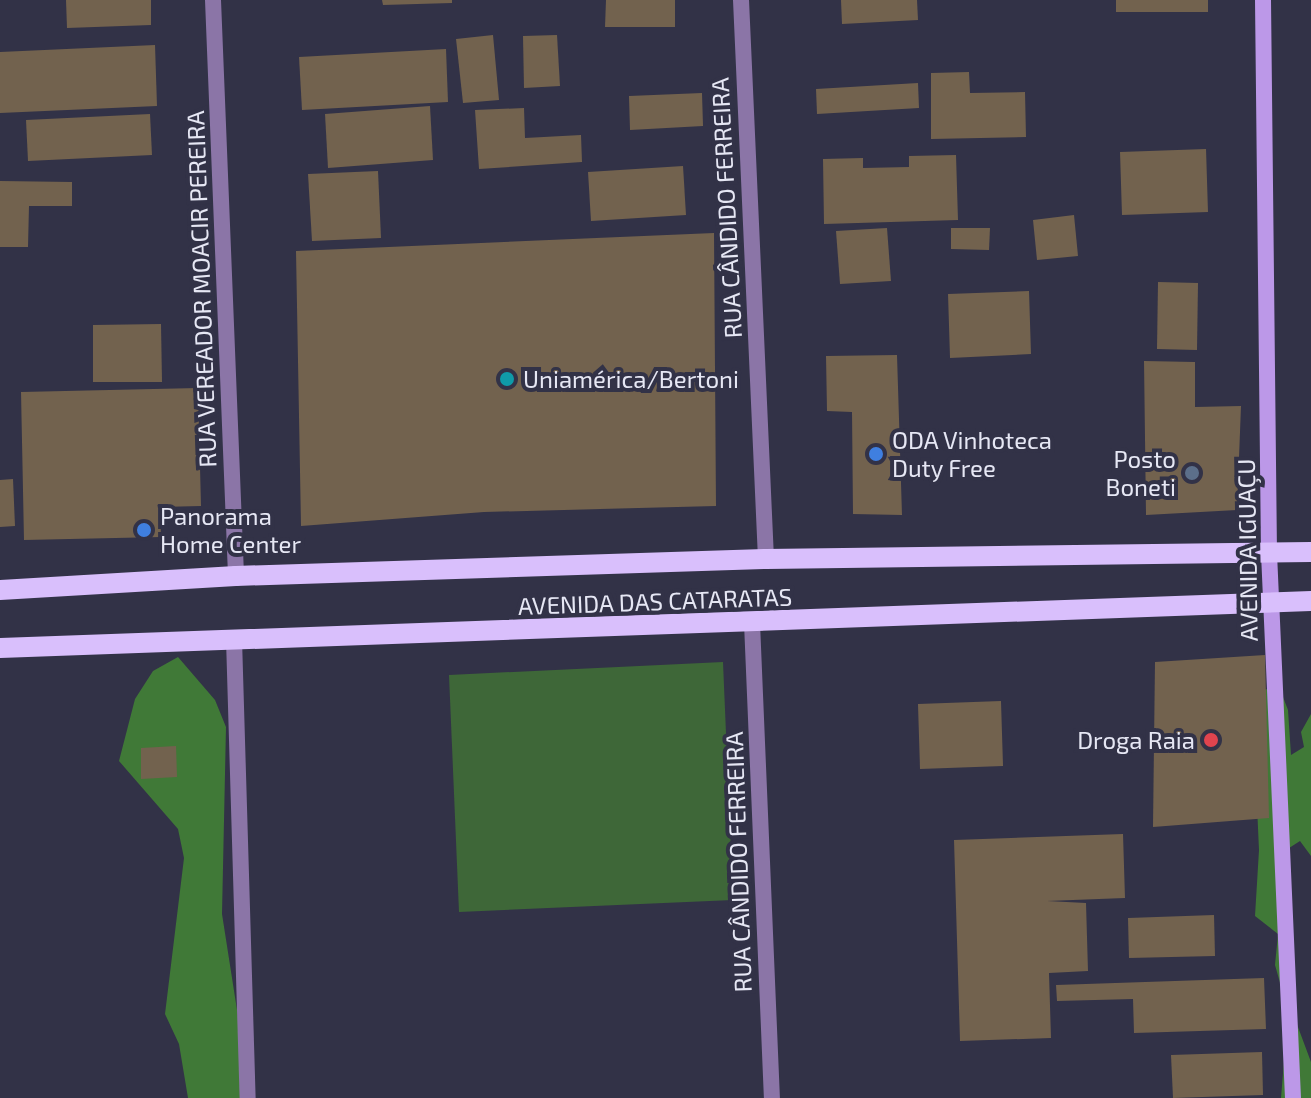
<!DOCTYPE html>
<meta charset="utf-8">
<style>
body{margin:0}
#map{position:relative;width:1311px;height:1098px;overflow:hidden;background:#323247;font-family:"Exo 2",sans-serif}
div>[style]{position:absolute}
.green>*{inset:0;background:#3e6738}
.forest>*{inset:0;background:#407937}
.building>*{inset:0;background:#72624e}
.street>*{height:16px;margin:-8px;padding:0 8px;transform-origin:8px;border-radius:8px;background:#8b75a7}
.secondary>*{height:16px;margin:-8px;padding:0 8px;transform-origin:8px;border-radius:8px;background:#bc98e8}
.primary>*{height:20px;margin:-10px;padding:0 10px;transform-origin:10px;border-radius:10px;background:#d9bffc}
.dots>*{width:22px;height:22px;translate:-50% -50%;box-sizing:border-box;border:4px solid #323247;border-radius:50%}
span{translate:-50% -50%;white-space:nowrap;text-align:center;line-height:1.15;-webkit-text-stroke:8px #323247;paint-order:stroke}
.street-label{font-size:24px;color:#e6e7f4}
.poi-label{font-size:24px;color:#e6e7f4}
.left{translate:0 -50%;text-align:left}
.right{translate:-100% -50%;text-align:right}
</style>
<div id="map">
<div class="green">
<i style="clip-path:polygon(723px 662px,733px 900px,459px 912px,449px 675px)"></i>
</div>
<div class="forest">
<i style="clip-path:polygon(178px 657px,215px 700px,226px 727px,222px 914px,240px 1029px,240px 1098px,188px 1098px,179px 1044px,165px 1014px,184px 858px,178px 829px,119px 761px,135px 699px,153px 671px)"></i>
<i style="clip-path:polygon(1267px 689px,1283px 697px,1288px 710px,1291px 755px,1304px 747px,1301px 732px,1311px 714px,1311px 856px,1300px 841px,1286px 850px,1295px 1019px,1311px 1062px,1311px 1098px,1281px 1098px,1288px 1011px,1275px 965px,1278px 934px,1255px 916px,1259px 850px,1252px 695px)"></i>
</div>
<div class="building">
<i style="clip-path:polygon(66px 0,151px 0,151px 25px,67px 28px)"></i>
<i style="clip-path:polygon(382px 0,452px 0,452px 3px,383px 5px)"></i>
<i style="clip-path:polygon(606px 0,675px 0,675px 27px,605px 27px)"></i>
<i style="clip-path:polygon(841px 0,917px 0,918px 20px,842px 24px)"></i>
<i style="clip-path:polygon(1116px 0,1208px 0,1208px 12px,1116px 12px)"></i>
<i style="clip-path:polygon(493px 35px,499px 100px,463px 103px,456px 39px)"></i>
<i style="clip-path:polygon(557px 35px,560px 86px,524px 88px,523px 36px)"></i>
<i style="clip-path:polygon(155px 45px,157px 106px,0 113px,0 52px)"></i>
<i style="clip-path:polygon(446px 49px,448px 102px,302px 110px,299px 57px)"></i>
<i style="clip-path:polygon(969px 72px,970px 93px,1025px 92px,1026px 137px,931px 139px,931px 73px)"></i>
<i style="clip-path:polygon(918px 83px,919px 108px,817px 114px,816px 89px)"></i>
<i style="clip-path:polygon(702px 93px,703px 126px,630px 130px,629px 96px)"></i>
<i style="clip-path:polygon(430px 106px,433px 160px,328px 168px,325px 114px)"></i>
<i style="clip-path:polygon(524px 108px,525px 138px,581px 135px,582px 162px,479px 169px,475px 110px)"></i>
<i style="clip-path:polygon(150px 114px,152px 155px,28px 161px,26px 120px)"></i>
<i style="clip-path:polygon(1206px 149px,1208px 212px,1122px 215px,1120px 152px)"></i>
<i style="clip-path:polygon(956px 155px,958px 220px,824px 224px,823px 159px,863px 158px,863px 168px,909px 167px,909px 156px)"></i>
<i style="clip-path:polygon(683px 166px,686px 215px,591px 221px,588px 172px)"></i>
<i style="clip-path:polygon(378px 171px,381px 238px,312px 241px,308px 174px)"></i>
<i style="clip-path:polygon(0 181px,72px 182px,72px 206px,29px 206px,28px 247px,0 247px)"></i>
<i style="clip-path:polygon(1074px 215px,1078px 256px,1037px 260px,1033px 220px)"></i>
<i style="clip-path:polygon(887px 228px,891px 281px,840px 284px,836px 231px)"></i>
<i style="clip-path:polygon(951px 228px,990px 228px,989px 250px,951px 249px)"></i>
<i style="clip-path:polygon(714px 233px,716px 506px,484px 512px,301px 526px,296px 251px)"></i>
<i style="clip-path:polygon(1158px 282px,1198px 283px,1197px 350px,1157px 349px)"></i>
<i style="clip-path:polygon(1029px 291px,1031px 354px,950px 358px,948px 294px)"></i>
<i style="clip-path:polygon(161px 324px,162px 382px,93px 382px,93px 325px)"></i>
<i style="clip-path:polygon(897px 355px,902px 515px,853px 514px,852px 412px,827px 411px,826px 356px)"></i>
<i style="clip-path:polygon(1144px 361px,1195px 362px,1195px 407px,1241px 406px,1237px 510px,1146px 515px)"></i>
<i style="clip-path:polygon(198px 388px,201px 506px,160px 507px,161px 537px,24px 540px,21px 392px)"></i>
<i style="clip-path:polygon(13px 479px,15px 526px,0 527px,0 480px)"></i>
<i style="clip-path:polygon(1265px 655px,1269px 818px,1153px 827px,1155px 662px)"></i>
<i style="clip-path:polygon(1001px 701px,1003px 766px,920px 769px,918px 704px)"></i>
<i style="clip-path:polygon(176px 746px,177px 777px,141px 779px,141px 748px)"></i>
<i style="clip-path:polygon(1123px 834px,1125px 898px,1047px 901px,1086px 903px,1088px 971px,1049px 973px,1051px 1038px,960px 1041px,954px 840px)"></i>
<i style="clip-path:polygon(1214px 915px,1215px 956px,1129px 958px,1128px 918px)"></i>
<i style="clip-path:polygon(1264px 978px,1266px 1029px,1134px 1033px,1133px 999px,1057px 1001px,1056px 985px)"></i>
<i style="clip-path:polygon(1262px 1052px,1263px 1095px,1173px 1098px,1171px 1055px)"></i>
</div>
<div class="street">
<i style="left:213px;top:0;width:576px;rotate:87.71deg"></i>
<i style="left:741px;top:0;width:560px;rotate:87.44deg"></i>
<i style="left:752px;top:623px;width:475px;rotate:87.6deg"></i>
<i style="left:234px;top:639px;width:459px;rotate:88.3deg"></i>
</div>
<div class="secondary">
<i style="left:1263px;top:0;width:553px;rotate:89.38deg"></i>
<i style="left:1269px;top:553px;width:546px;rotate:87.48deg"></i>
</div>
<div class="primary">
<i style="left:0;top:590px;width:236px;rotate:-3.4deg"></i>
<i style="left:236px;top:576px;width:530px;rotate:-1.84deg"></i>
<i style="left:766px;top:559px;width:545px;rotate:-0.74deg"></i>
<i style="left:0;top:648px;width:1312px;rotate:-2.05deg"></i>
</div>
<div class="dots">
<i style="left:507px;top:379px;background:#0f9aa8"></i>
<i style="left:876px;top:454px;background:#3f7fe0"></i>
<i style="left:1192px;top:473px;background:#5c6f8a"></i>
<i style="left:144px;top:530px;background:#3f7fe0"></i>
<i style="left:1211px;top:740px;background:#e0444e"></i>
</div>
<div class="street-label">
<span style="left:726px;top:208px;rotate:-93deg">RUA CÂNDIDO FERREIRA</span>
<span style="left:201px;top:289px;rotate:-92deg">RUA VEREADOR MOACIR PEREIRA</span>
<span style="left:1247px;top:550px;rotate:-91deg">AVENIDA IGUAÇU</span>
<span style="left:655px;top:601px;rotate:-2deg">AVENIDA DAS CATARATAS</span>
<span style="left:738px;top:862px;rotate:-92deg">RUA CÂNDIDO FERREIRA</span>
</div>
<div class="poi-label">
<span class="left" style="left:523px;top:379px">Uniamérica/Bertoni</span>
<span class="left" style="left:892px;top:454px">ODA Vinhoteca<br>Duty Free</span>
<span class="right" style="left:1176px;top:473px">Posto<br>Boneti</span>
<span class="left" style="left:160px;top:530px">Panorama<br>Home Center</span>
<span class="right" style="left:1195px;top:740px">Droga Raia</span>
</div>
</div>
